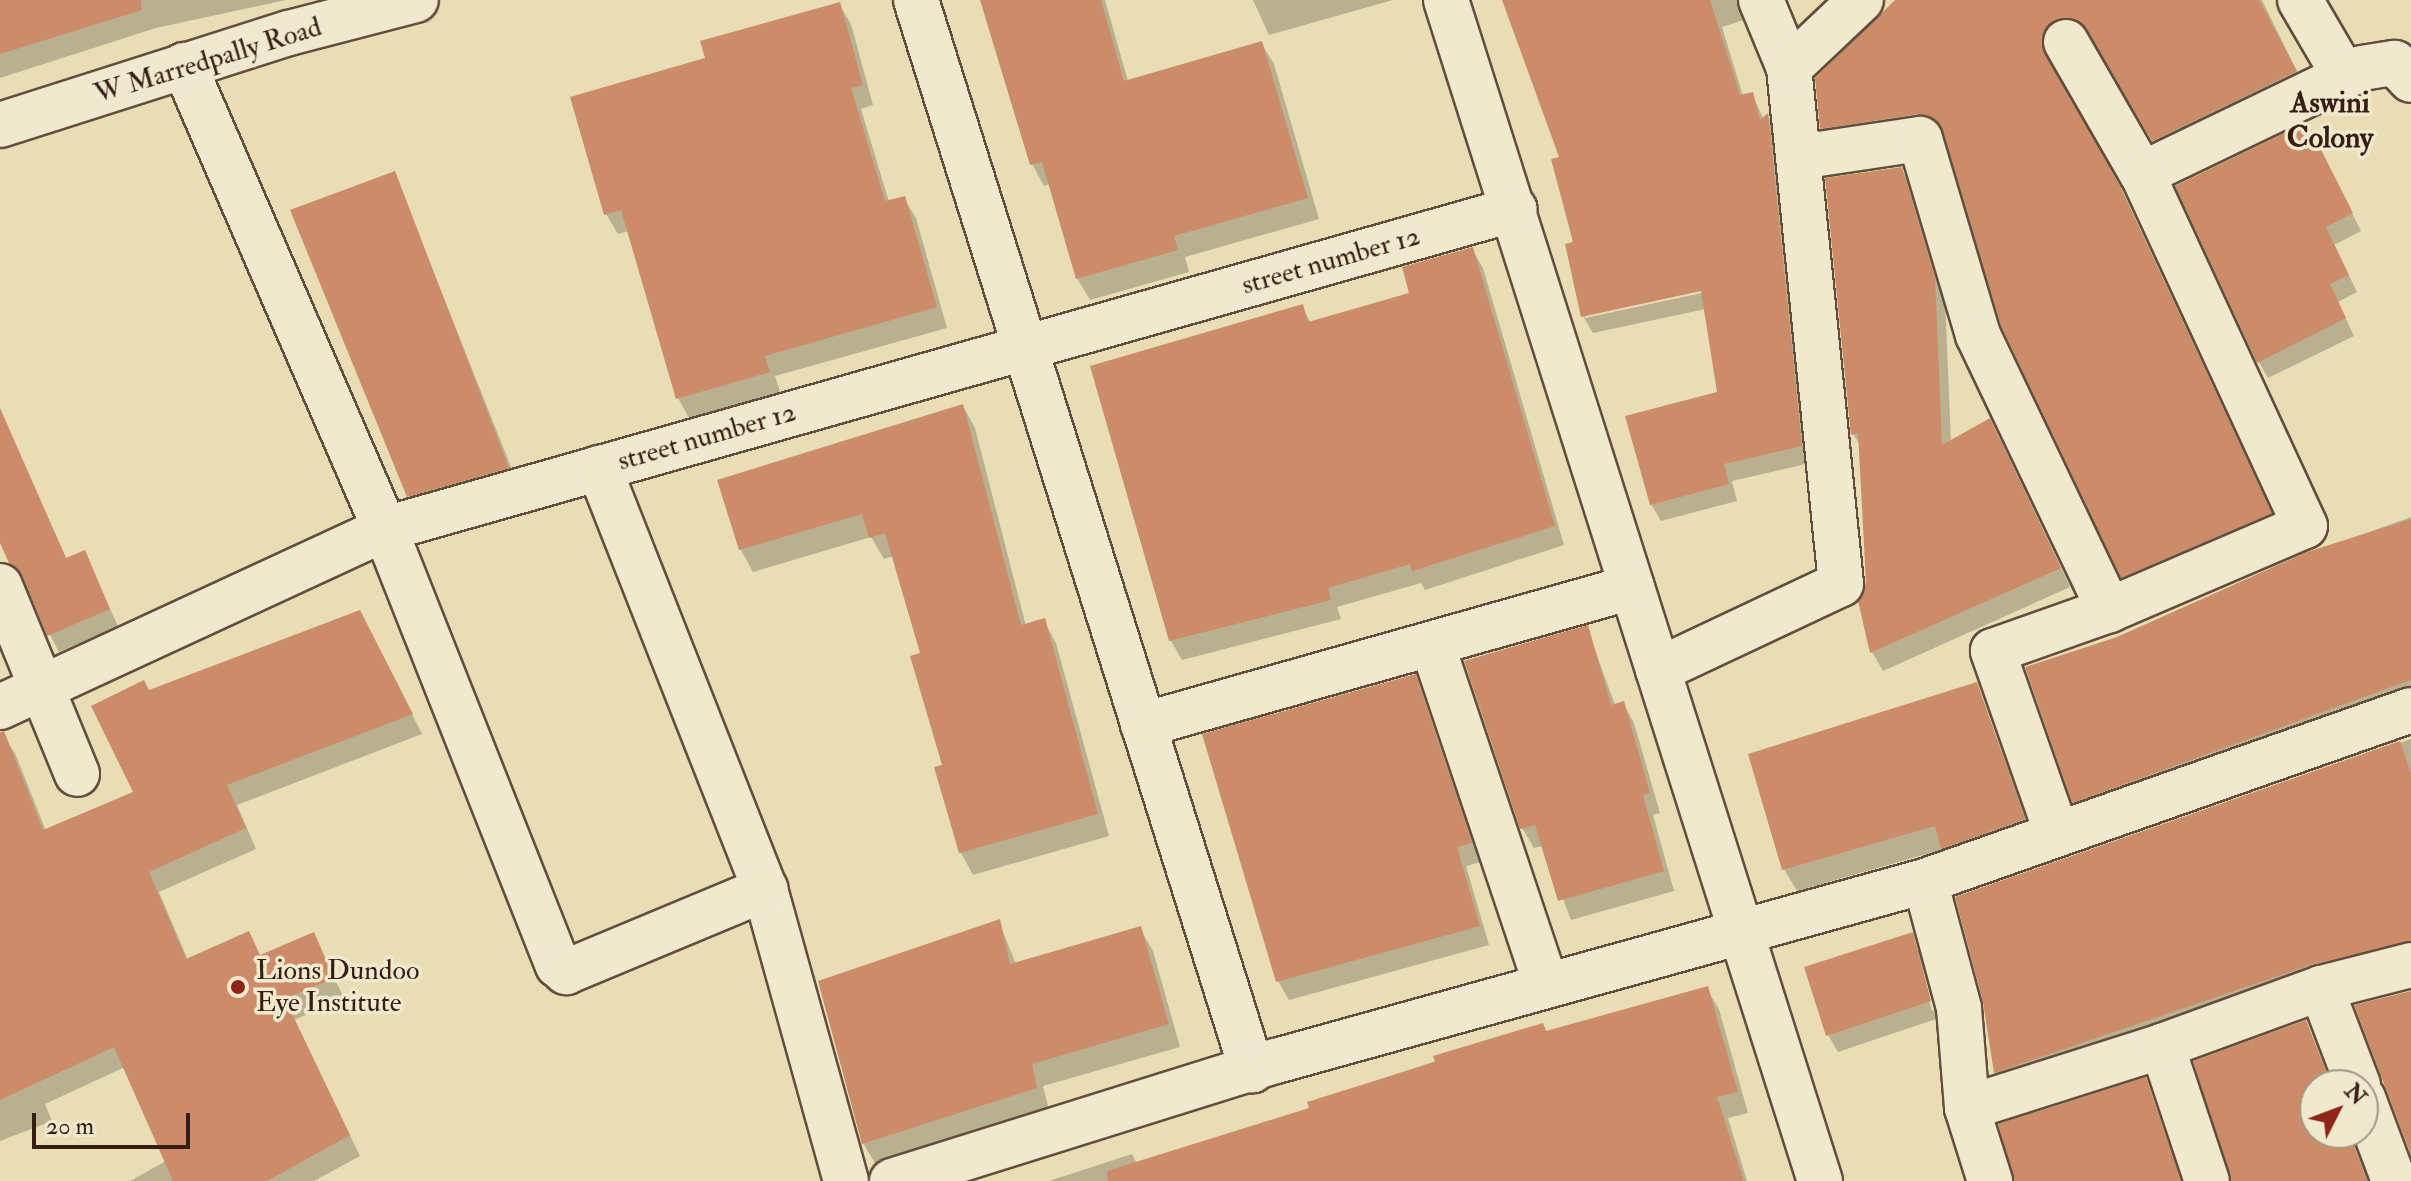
<!DOCTYPE html>
<style>
body{margin:0}
#map{position:relative;width:2411px;height:1181px;overflow:hidden;background:#e8ddb4;font-family:"IM FELL Double Pica",serif}
div>[style]{position:absolute}
.shadow>*{inset:0;background:#0003}
.building>*{inset:0;background:#cc8c69}
.roads{filter:drop-shadow(2px 0 #624e3c) drop-shadow(-2px 0 #624e3c) drop-shadow(0 2px #624e3c) drop-shadow(0 -2px #624e3c)}
.street>*{height:44px;margin:-22px;padding:0 22px;transform-origin:22px;border-radius:22px;background:#f0e9ce}
.secondary>*{height:44px;margin:-22px;padding:0 22px;transform-origin:22px;border-radius:22px;background:#f0e9ce}
.dots>*{width:22px;height:22px;translate:-50% -50%;box-sizing:border-box;border:4px solid #f0e9ce;border-radius:50%}
span{translate:-50% -50%;white-space:nowrap;text-align:center;line-height:1.15;-webkit-text-stroke:7px #f0e9ce;paint-order:stroke}
.street-label{font-size:28px;color:#361e14}
.poi-label{font-size:28px;color:#361e14}
.left{translate:0 -50%;text-align:left}
.neighbourhood-label{font-size:30px;color:#361e14;font-weight:700}
.north{position:absolute;left:2299px;top:1069px;width:80px;height:80px;box-sizing:border-box;background:#f0e9ce;border:2px solid #a69884;border-radius:50%;rotate:48deg;font-size:22px;font-weight:700;line-height:32px;text-align:center;color:#361e14}
.north::after{content:'';display:block;margin:auto;width:28px;height:36px;background:#8f2418;clip-path:polygon(50% 0,100% 100%,50% 72%,0 100%)}
.scale{position:absolute;left:32px;top:1113px;width:158px;height:36px;box-sizing:border-box;border:4px solid #361e14;border-top:0;padding-left:10px;font-size:24px;line-height:28px;white-space:nowrap;color:#361e14;-webkit-text-stroke:6px #f0e9ce;paint-order:stroke}
</style>
<div id="map">
<div class="shadow">
<i style="clip-path:polygon(0 0,286px 0,156px 28px,0 78px)"></i>
<i style="clip-path:polygon(983px 0,1105px 0,1128px 81px,1261px 43px,1274px 64px,1319px 219px,1185px 257px,1189px 272px,1090px 300px,1077px 278px,1050px 184px,1044px 186px,1032px 164px)"></i>
<i style="clip-path:polygon(1253px 0,1393px 0,1269px 35px)"></i>
<i style="clip-path:polygon(evenodd,1504px 0,1738px 0,1744px 20px,1722px 27px,1743px 96px,1752px 94px,1764px 120px,1768px 116px,1777px 132px,1810px 463px,1732px 481px,1737px 501px,1661px 521px,1651px 504px,1719px 394px,1706px 309px,1593px 333px,1583px 316px,1561px 159px,1504px 0,1711px 287px,1711px 291px,1585px 318px,1585px 314px,1711px 287px)"></i>
<i style="clip-path:polygon(1896px 0,2262px 0,2306px 90px,2164px 158px,2091px 38px,2064px 37px,2050px 60px,2129px 206px,2280px 531px,2133px 594px,1945px 138px,1928px 131px,1832px 146px,1822px 128px)"></i>
<i style="clip-path:polygon(839px 4px,851px 24px,873px 105px,861px 109px,889px 202px,904px 198px,916px 218px,947px 328px,775px 376px,780px 392px,689px 418px,678px 398px,629px 231px,618px 234px,606px 214px,707px 60px)"></i>
<i style="clip-path:polygon(2316px 142px,2361px 231px,2334px 245px,2357px 292px,2338px 302px,2354px 336px,2268px 378px,2259px 362px)"></i>
<i style="clip-path:polygon(1901px 169px,1912px 188px,1945px 298px,1951px 442px,2000px 439px,2070px 587px,1883px 671px,1872px 652px,1860px 601px,1868px 582px,1861px 447px,1853px 434px)"></i>
<i style="clip-path:polygon(394px 173px,521px 492px,423px 520px,409px 496px)"></i>
<i style="clip-path:polygon(1472px 249px,1483px 268px,1564px 545px,1425px 590px,1421px 583px,1337px 607px,1341px 619px,1182px 660px,1171px 641px,1093px 368px,1302px 307px,1311px 323px,1412px 295px)"></i>
<i style="clip-path:polygon(963px 406px,975px 428px,1026px 626px,1044px 621px,1056px 643px,1109px 836px,973px 875px,961px 853px,936px 768px,944px 766px,922px 654px,894px 556px,884px 559px,871px 537px,753px 572px,741px 550px,720px 482px)"></i>
<i style="clip-path:polygon(23px 464px,67px 560px,84px 553px,118px 626px,59px 652px,0 538px,0 474px)"></i>
<i style="clip-path:polygon(2411px 517px,2411px 705px,2085px 819px,2074px 802px,2118px 639px,2308px 554px)"></i>
<i style="clip-path:polygon(1587px 628px,1615px 705px,1623px 703px,1634px 723px,1660px 813px,1653px 815px,1674px 891px,1571px 920px,1543px 846px,1534px 848px,1522px 828px)"></i>
<i style="clip-path:polygon(371px 633px,422px 734px,237px 805px,256px 849px,159px 892px,188px 960px,248px 934px,261px 957px,313px 935px,344px 998px,294px 1020px,360px 1156px,314px 1181px,130px 1181px,166px 1161px,125px 1067px,45px 1104px,52px 1121px,0 1141px,0 732px,15px 753px,46px 831px,136px 793px,148px 692px)"></i>
<i style="clip-path:polygon(1415px 677px,1481px 862px,1466px 866px,1489px 945px,1289px 1000px,1278px 981px)"></i>
<i style="clip-path:polygon(1976px 684px,2036px 841px,1956px 869px,1944px 849px,1797px 891px,1784px 869px)"></i>
<i style="clip-path:polygon(2411px 739px,2411px 962px,2006px 1090px,1996px 1073px,1985px 1001px,1958px 898px)"></i>
<i style="clip-path:polygon(999px 922px,1016px 964px,1140px 929px,1153px 951px,1180px 1047px,1043px 1086px,1049px 1110px,876px 1165px,863px 1143px)"></i>
<i style="clip-path:polygon(evenodd,1912px 935px,1939px 1018px,1838px 1052px,1828px 1035px,1912px 935px,1916px 950px,1920px 950px,1936px 1010px,1932px 1011px,1916px 950px)"></i>
<i style="clip-path:polygon(1707px 989px,1719px 1009px,1748px 1113px,1728px 1118px,1747px 1181px,1049px 1181px,1132px 1154px,1137px 1164px,1312px 1110px,1310px 1103px,1543px 1025px,1547px 1033px)"></i>
<i style="clip-path:polygon(2306px 1022px,2333px 1085px,2315px 1085px,2315px 1133px,2351px 1133px,2369px 1181px,2233px 1181px)"></i>
<i style="clip-path:polygon(2145px 1080px,2183px 1181px,2014px 1181px)"></i>
</div>
<div class="building">
<i style="clip-path:polygon(0 0,141px 0,142px 10px,0 54px)"></i>
<i style="clip-path:polygon(980px 0,1101px 0,1124px 81px,1262px 41px,1308px 198px,1174px 236px,1178px 250px,1076px 279px,1042px 162px,1030px 165px)"></i>
<i style="clip-path:polygon(1502px 0,1710px 0,1740px 95px,1753px 92px,1760px 120px,1768px 113px,1802px 446px,1724px 464px,1729px 484px,1650px 505px,1625px 416px,1717px 392px,1701px 291px,1581px 317px,1565px 244px,1573px 242px,1551px 159px,1559px 157px)"></i>
<i style="clip-path:polygon(1895px 0,2259px 0,2297px 71px,2152px 141px,2079px 21px,2054px 20px,2041px 43px,2120px 186px,2272px 513px,2121px 578px,2001px 326px,1938px 122px,1916px 114px,1820px 129px,1815px 78px)"></i>
<i style="clip-path:polygon(840px 2px,863px 85px,851px 88px,885px 201px,905px 196px,937px 307px,765px 356px,770px 372px,676px 399px,621px 210px,604px 215px,570px 97px,705px 58px,700px 41px)"></i>
<i style="clip-path:polygon(2307px 122px,2353px 213px,2326px 227px,2349px 275px,2330px 284px,2346px 318px,2257px 363px,2175px 186px)"></i>
<i style="clip-path:polygon(1902px 167px,1935px 278px,1942px 445px,1990px 418px,2061px 568px,1870px 653px,1858px 601px,1866px 582px,1858px 433px,1851px 435px,1825px 178px)"></i>
<i style="clip-path:polygon(395px 171px,509px 468px,407px 497px,290px 210px)"></i>
<i style="clip-path:polygon(1473px 247px,1555px 526px,1412px 571px,1410px 564px,1328px 588px,1331px 600px,1169px 641px,1090px 366px,1303px 304px,1308px 322px,1409px 293px,1402px 267px)"></i>
<i style="clip-path:polygon(963px 404px,1021px 625px,1045px 618px,1098px 814px,959px 853px,934px 767px,942px 765px,910px 656px,920px 653px,885px 533px,869px 538px,862px 514px,739px 550px,717px 480px)"></i>
<i style="clip-path:polygon(0 408px,66px 558px,85px 550px,110px 609px,47px 636px,23px 577px,9px 563px,0 543px)"></i>
<i style="clip-path:polygon(2411px 519px,2411px 680px,2072px 803px,2025px 667px,2117px 637px,2307px 552px)"></i>
<i style="clip-path:polygon(360px 610px,413px 714px,227px 785px,246px 828px,149px 872px,186px 959px,249px 931px,260px 955px,314px 932px,334px 978px,285px 999px,350px 1135px,267px 1181px,173px 1181px,114px 1047px,0 1100px,0 732px,4px 731px,43px 830px,133px 792px,91px 706px,144px 680px,149px 690px)"></i>
<i style="clip-path:polygon(1588px 625px,1611px 705px,1624px 701px,1650px 793px,1643px 795px,1664px 871px,1558px 901px,1535px 825px,1520px 829px,1464px 661px)"></i>
<i style="clip-path:polygon(1416px 674px,1472px 843px,1457px 847px,1480px 926px,1276px 982px,1202px 734px)"></i>
<i style="clip-path:polygon(1977px 682px,2025px 819px,1941px 849px,1935px 826px,1782px 870px,1748px 754px)"></i>
<i style="clip-path:polygon(2400px 741px,2411px 774px,2411px 941px,2313px 964px,1994px 1073px,1983px 1002px,1955px 897px)"></i>
<i style="clip-path:polygon(1000px 919px,1010px 964px,1141px 926px,1169px 1024px,1032px 1064px,1037px 1088px,862px 1144px,818px 981px)"></i>
<i style="clip-path:polygon(1913px 932px,1931px 1001px,1826px 1036px,1804px 967px)"></i>
<i style="clip-path:polygon(1708px 986px,1738px 1092px,1717px 1097px,1744px 1181px,1108px 1181px,1107px 1171px,1309px 1108px,1307px 1102px,1435px 1062px,1433px 1056px,1543px 1023px,1546px 1031px)"></i>
<i style="clip-path:polygon(2411px 991px,2411px 1155px,2354px 1005px)"></i>
<i style="clip-path:polygon(2306px 1020px,2331px 1085px,2315px 1085px,2315px 1133px,2349px 1133px,2367px 1181px,2231px 1181px,2193px 1061px)"></i>
<i style="clip-path:polygon(2146px 1077px,2181px 1181px,2014px 1181px,1998px 1124px)"></i>
</div>
<div class="roads">
<div class="street">
<i style="left:916px;top:0;width:1122px;rotate:72.57deg"></i>
<i style="left:1446px;top:0;width:1239px;rotate:72.43deg"></i>
<i style="left:1761px;top:0;width:74px;rotate:67.6deg"></i>
<i style="left:2300px;top:0;width:89px;rotate:59.7deg"></i>
<i style="left:2066px;top:42px;width:152px;rotate:60.1deg"></i>
<i style="left:2142px;top:174px;width:244px;rotate:-25.7deg"></i>
<i style="left:2362px;top:68px;width:33px;rotate:-9deg"></i>
<i style="left:2395px;top:63px;width:23px;rotate:47deg"></i>
<i style="left:184px;top:65px;width:506px;rotate:66.58deg"></i>
<i style="left:385px;top:529px;width:1174px;rotate:-15.81deg"></i>
<i style="left:1799px;top:157px;width:122px;rotate:-8.5deg"></i>
<i style="left:1920px;top:139px;width:204px;rotate:73.5deg"></i>
<i style="left:1978px;top:335px;width:305px;rotate:64.5deg"></i>
<i style="left:599px;top:468px;width:453px;rotate:68.5deg"></i>
<i style="left:765px;top:889px;width:303px;rotate:74.5deg"></i>
<i style="left:0;top:586px;width:203px;rotate:67.7deg"></i>
<i style="left:1432px;top:644px;width:359px;rotate:71.5deg"></i>
<i style="left:1658px;top:670px;width:202px;rotate:-25.2deg"></i>
<i style="left:1841px;top:584px;width:519px;rotate:-95.75deg"></i>
<i style="left:1789px;top:68px;width:99px;rotate:-43.4deg"></i>
<i style="left:0;top:707px;width:424px;rotate:-24.8deg"></i>
<i style="left:385px;top:529px;width:469px;rotate:68.4deg"></i>
<i style="left:558px;top:965px;width:11px;rotate:41deg"></i>
<i style="left:566px;top:972px;width:216px;rotate:-22.6deg"></i>
<i style="left:1143px;top:725px;width:508px;rotate:-15.76deg"></i>
<i style="left:2057px;top:834px;width:194px;rotate:-109.3deg"></i>
<i style="left:1993px;top:651px;width:123px;rotate:-19.5deg"></i>
<i style="left:2109px;top:610px;width:213px;rotate:-23.2deg"></i>
<i style="left:2305px;top:526px;width:388px;rotate:-114.8deg"></i>
<i style="left:1925px;top:881px;width:131px;rotate:75deg"></i>
<i style="left:1959px;top:1008px;width:100px;rotate:85.4deg"></i>
<i style="left:1967px;top:1108px;width:77px;rotate:72.5deg"></i>
<i style="left:2321px;top:988px;width:104px;rotate:69.1deg"></i>
<i style="left:2162px;top:1046px;width:142px;rotate:71.6deg"></i>
<i style="left:2363px;top:1098px;width:89px;rotate:69.5deg"></i>
<i style="left:1967px;top:1108px;width:205px;rotate:-17.6deg"></i>
<i style="left:2162px;top:1046px;width:169px;rotate:-20deg"></i>
<i style="left:2321px;top:988px;width:93px;rotate:-14.3deg"></i>
<i style="left:892px;top:1181px;width:402px;rotate:-17.4deg"></i>
<i style="left:1276px;top:1061px;width:673px;rotate:-15.5deg"></i>
<i style="left:1925px;top:881px;width:515px;rotate:-19.38deg"></i>
</div>
<div class="secondary">
<i style="left:0;top:125px;width:303px;rotate:-17.7deg"></i>
<i style="left:289px;top:33px;width:131px;rotate:-14.6deg"></i>
</div>
</div>
<div class="dots">
<i style="left:238px;top:987px;background:#8f2418"></i>
</div>
<div class="street-label">
<span style="left:208px;top:61px;rotate:-17deg">W Marredpally Road</span>
<span style="left:1331px;top:261px;rotate:-16deg">street number 12</span>
<span style="left:707px;top:437px;rotate:-16deg">street number 12</span>
</div>
<div class="poi-label">
<span class="left" style="left:256px;top:987px">Lions Dundoo<br>Eye Institute</span>
</div>
<div class="neighbourhood-label">
<span style="left:2330px;top:120px">Aswini<br>Colony</span>
</div>
<div class="north">N</div>
<div class="scale">20 m</div>
</div>
